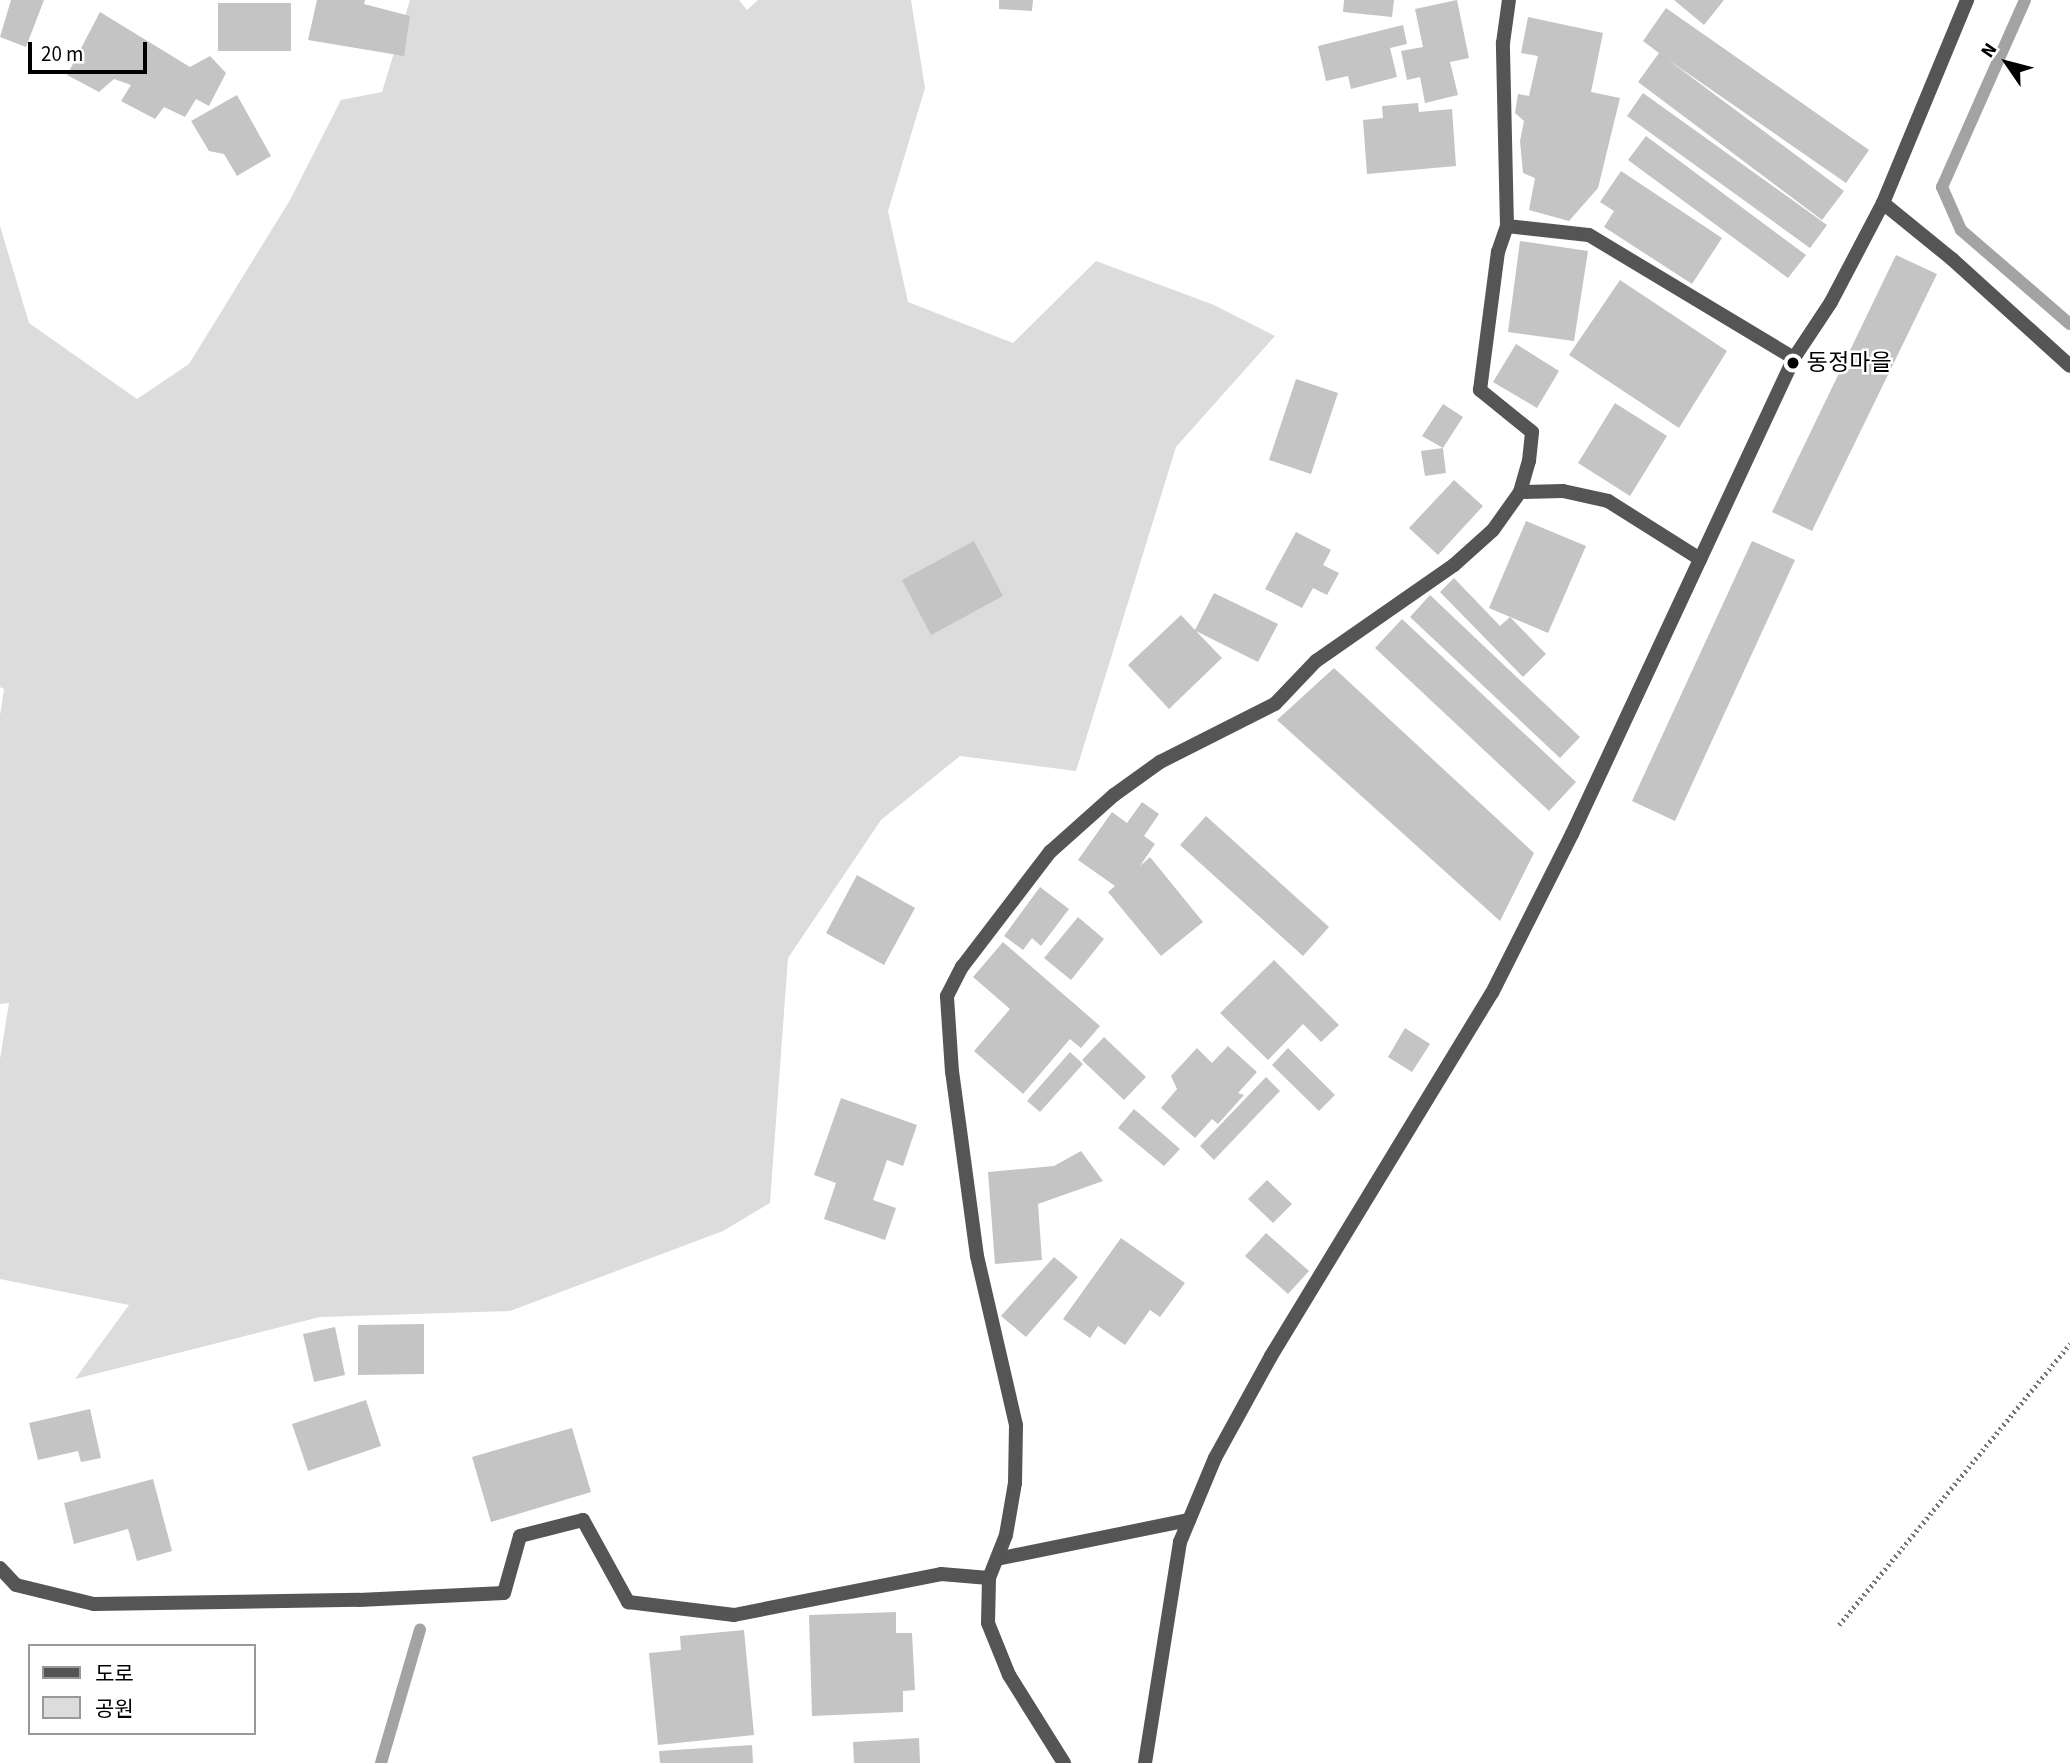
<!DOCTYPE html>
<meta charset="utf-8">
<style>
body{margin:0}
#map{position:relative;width:2070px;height:1763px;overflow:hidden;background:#fff;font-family:"Source Sans 3","Noto Sans KR",sans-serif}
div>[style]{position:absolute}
.green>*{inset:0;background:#dcdcdc}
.stream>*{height:12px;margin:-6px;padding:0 6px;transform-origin:6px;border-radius:6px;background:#a3a3a3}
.building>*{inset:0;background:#c4c4c4}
.path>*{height:4.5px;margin-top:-2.25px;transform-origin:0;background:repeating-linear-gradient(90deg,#777 0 2px,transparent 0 5.5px)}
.minor>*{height:14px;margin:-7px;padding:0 7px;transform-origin:7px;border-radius:7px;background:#555}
.tertiary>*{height:14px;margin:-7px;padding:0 7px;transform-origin:7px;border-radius:7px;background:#555}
.dots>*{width:19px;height:19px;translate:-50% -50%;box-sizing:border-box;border:4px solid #fff;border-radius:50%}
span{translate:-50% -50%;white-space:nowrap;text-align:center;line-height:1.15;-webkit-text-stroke:5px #fff;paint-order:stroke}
.poi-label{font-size:23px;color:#000}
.left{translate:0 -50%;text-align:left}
.legend{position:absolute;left:28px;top:1644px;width:228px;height:91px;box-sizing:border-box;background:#fff;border:2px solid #999;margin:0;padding:9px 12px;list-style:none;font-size:21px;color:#000}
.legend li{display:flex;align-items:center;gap:14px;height:35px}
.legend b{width:35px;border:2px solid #999}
.north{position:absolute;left:1972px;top:28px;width:70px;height:70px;-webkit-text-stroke:5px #fff;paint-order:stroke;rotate:305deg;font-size:19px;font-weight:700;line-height:28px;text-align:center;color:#000}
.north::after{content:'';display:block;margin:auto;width:24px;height:32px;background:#000;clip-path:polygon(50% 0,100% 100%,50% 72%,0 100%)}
.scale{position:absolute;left:28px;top:42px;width:119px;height:32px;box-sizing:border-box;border:4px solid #000;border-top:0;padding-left:9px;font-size:21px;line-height:24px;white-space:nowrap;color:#000;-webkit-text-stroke:5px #fff;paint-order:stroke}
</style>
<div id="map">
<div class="green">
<i style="clip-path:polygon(410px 0,739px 0,747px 10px,758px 0,911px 0,925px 88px,888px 211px,908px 302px,1013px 343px,1096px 261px,1214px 305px,1275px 336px,1176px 447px,1076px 771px,960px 756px,881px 820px,788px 958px,770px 1203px,723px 1231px,510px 1311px,320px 1317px,75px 1379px,129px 1305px,0 1279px,0 1059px,9px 1003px,0 1004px,0 715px,4px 689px,0 687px,0 226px,29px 323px,137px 399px,189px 364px,290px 200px,341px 100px,382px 92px)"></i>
</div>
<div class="stream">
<i style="left:2025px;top:0;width:205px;rotate:113.9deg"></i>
<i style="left:1942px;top:187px;width:47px;rotate:66.2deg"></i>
<i style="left:1961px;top:230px;width:144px;rotate:40.8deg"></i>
<i style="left:381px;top:1763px;width:139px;rotate:-73.7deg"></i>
</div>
<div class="building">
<i style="clip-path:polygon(11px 0,44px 0,26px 47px,0 37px)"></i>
<i style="clip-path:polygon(317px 0,365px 0,364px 4px,410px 16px,404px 56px,308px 40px)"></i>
<i style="clip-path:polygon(999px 0,1033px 0,1032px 11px,999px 9px)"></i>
<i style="clip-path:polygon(1344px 0,1394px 0,1392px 17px,1343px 12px)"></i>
<i style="clip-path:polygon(1457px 0,1469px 58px,1450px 62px,1458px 95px,1425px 103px,1420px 77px,1407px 80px,1401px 51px,1423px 47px,1415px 9px)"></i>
<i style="clip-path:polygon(1674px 0,1724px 0,1704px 25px)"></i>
<i style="clip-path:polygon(218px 3px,291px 3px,291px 51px,218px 51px)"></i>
<i style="clip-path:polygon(1666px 8px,1869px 150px,1846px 183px,1667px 59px,1844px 191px,1822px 220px,1638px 82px,1659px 53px,1643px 41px)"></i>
<i style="clip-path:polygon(100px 12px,190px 67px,210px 56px,226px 73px,209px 106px,196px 99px,185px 117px,164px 107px,155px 119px,121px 101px,131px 85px,114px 79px,99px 92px,67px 75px)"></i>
<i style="clip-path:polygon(1528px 17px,1603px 33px,1591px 92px,1620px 98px,1598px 188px,1569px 221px,1529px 210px,1535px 178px,1523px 173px,1520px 141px,1524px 121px,1515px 113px,1518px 94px,1529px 96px,1538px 56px,1521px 53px)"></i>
<i style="clip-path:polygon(1403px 25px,1407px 44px,1390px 48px,1397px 77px,1351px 89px,1348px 76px,1326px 81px,1318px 46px)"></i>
<i style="clip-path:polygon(1643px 93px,1827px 225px,1810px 248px,1627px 116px)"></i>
<i style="clip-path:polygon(237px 95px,271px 156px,237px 176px,224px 154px,209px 151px,191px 121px)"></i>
<i style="clip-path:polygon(1418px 103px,1419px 112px,1452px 109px,1456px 166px,1367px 174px,1363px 120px,1383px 118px,1382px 106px)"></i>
<i style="clip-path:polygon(1646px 136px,1806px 255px,1788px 278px,1628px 160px)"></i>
<i style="clip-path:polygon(1621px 171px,1722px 238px,1692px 284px,1604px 227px,1614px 211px,1600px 202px)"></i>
<i style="clip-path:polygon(1520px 241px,1588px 251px,1574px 341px,1508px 332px)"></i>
<i style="clip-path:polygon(1896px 255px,1937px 274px,1812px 531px,1772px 512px)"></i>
<i style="clip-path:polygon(1620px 280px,1727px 351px,1679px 428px,1569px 355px)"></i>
<i style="clip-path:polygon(1516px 344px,1559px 371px,1537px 408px,1493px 382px)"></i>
<i style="clip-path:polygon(1296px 379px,1338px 393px,1311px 474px,1269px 460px)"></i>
<i style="clip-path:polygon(1615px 403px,1667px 436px,1630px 496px,1578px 463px)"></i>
<i style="clip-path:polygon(1443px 404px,1463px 417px,1443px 448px,1446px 473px,1425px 476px,1421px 451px,1443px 448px,1422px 436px)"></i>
<i style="clip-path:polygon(1454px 480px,1483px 506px,1438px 555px,1409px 528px)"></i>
<i style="clip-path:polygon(1526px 521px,1586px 546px,1548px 633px,1489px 608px)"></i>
<i style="clip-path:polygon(1296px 532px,1331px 550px,1323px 565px,1339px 573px,1327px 595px,1313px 588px,1302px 608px,1265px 589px)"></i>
<i style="clip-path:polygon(974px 541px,1003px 596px,931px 635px,902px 580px)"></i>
<i style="clip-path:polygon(1752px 541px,1795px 560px,1675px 821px,1632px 801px)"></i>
<i style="clip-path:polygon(1454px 578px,1500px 626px,1510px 617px,1546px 654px,1523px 677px,1440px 592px)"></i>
<i style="clip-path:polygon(1214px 593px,1278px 624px,1258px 662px,1196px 631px,1222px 658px,1169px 709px,1128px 665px,1181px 615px,1195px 630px)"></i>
<i style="clip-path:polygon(1430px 595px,1580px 737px,1560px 758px,1410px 617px)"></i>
<i style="clip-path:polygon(1402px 619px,1576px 782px,1549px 811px,1375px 648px)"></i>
<i style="clip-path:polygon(1334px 668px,1534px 853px,1500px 921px,1277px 720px)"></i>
<i style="clip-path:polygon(1142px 802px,1159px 814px,1144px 836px,1155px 844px,1140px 866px,1150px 857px,1203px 922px,1161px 956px,1108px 892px,1115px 886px,1078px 860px,1112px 812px,1127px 823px)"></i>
<i style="clip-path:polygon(1206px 816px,1329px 927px,1303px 956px,1180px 845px)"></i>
<i style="clip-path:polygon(857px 875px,915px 908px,884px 965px,826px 933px)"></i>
<i style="clip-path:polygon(1040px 887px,1069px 909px,1041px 946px,1032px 938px,1023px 950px,1004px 936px)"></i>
<i style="clip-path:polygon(1078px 917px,1104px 939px,1071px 980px,1044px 958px)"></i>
<i style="clip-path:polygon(1003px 942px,1100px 1026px,1081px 1048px,1070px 1039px,1023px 1094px,974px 1051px,1010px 1009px,973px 977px)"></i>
<i style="clip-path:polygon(1274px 960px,1339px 1025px,1321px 1042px,1303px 1024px,1268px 1060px,1220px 1013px)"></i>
<i style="clip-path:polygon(1405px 1028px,1430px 1044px,1412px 1072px,1388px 1057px)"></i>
<i style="clip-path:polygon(1104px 1037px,1146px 1077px,1124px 1100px,1082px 1060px)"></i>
<i style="clip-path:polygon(1228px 1046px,1257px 1072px,1238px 1093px,1244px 1095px,1218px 1124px,1212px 1119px,1195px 1138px,1161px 1108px,1177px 1089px,1171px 1076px,1197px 1048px,1212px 1063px)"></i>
<i style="clip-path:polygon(1288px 1048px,1335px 1095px,1319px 1111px,1272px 1065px)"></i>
<i style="clip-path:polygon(1070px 1052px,1083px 1064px,1040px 1112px,1027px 1101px)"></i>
<i style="clip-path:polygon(1266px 1077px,1280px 1091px,1214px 1160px,1200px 1146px)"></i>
<i style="clip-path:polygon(841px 1098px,917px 1125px,903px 1166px,887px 1160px,873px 1200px,896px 1208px,885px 1240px,824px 1219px,836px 1183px,814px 1175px)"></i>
<i style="clip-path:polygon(1134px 1109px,1180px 1149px,1164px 1166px,1118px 1128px)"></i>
<i style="clip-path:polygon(1081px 1151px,1103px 1181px,1038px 1204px,1042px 1260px,995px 1264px,988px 1172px,1054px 1166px)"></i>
<i style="clip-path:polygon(1267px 1180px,1292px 1204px,1273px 1223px,1248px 1199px)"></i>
<i style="clip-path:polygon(1266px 1233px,1309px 1271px,1288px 1294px,1245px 1256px)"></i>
<i style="clip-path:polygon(1121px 1238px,1185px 1283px,1160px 1317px,1150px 1310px,1125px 1345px,1098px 1326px,1090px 1338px,1063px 1319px)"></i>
<i style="clip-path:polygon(1054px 1257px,1078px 1277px,1026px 1337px,1001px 1316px)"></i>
<i style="clip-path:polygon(424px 1324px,424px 1374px,358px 1375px,358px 1325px)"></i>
<i style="clip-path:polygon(335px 1327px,345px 1375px,314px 1382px,303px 1334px)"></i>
<i style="clip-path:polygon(366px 1400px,381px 1446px,308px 1471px,292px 1424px)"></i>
<i style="clip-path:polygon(90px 1409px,101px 1458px,81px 1462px,78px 1451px,38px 1460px,29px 1423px)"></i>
<i style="clip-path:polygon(572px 1428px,591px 1492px,491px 1522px,472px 1457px)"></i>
<i style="clip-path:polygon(153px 1479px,172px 1551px,137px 1561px,128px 1529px,74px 1544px,64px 1503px)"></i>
<i style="clip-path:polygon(896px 1612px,896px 1633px,912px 1633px,915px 1690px,903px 1691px,903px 1712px,812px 1716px,809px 1615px)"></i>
<i style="clip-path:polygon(744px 1630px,754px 1735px,658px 1745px,649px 1653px,681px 1650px,680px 1636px)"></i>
<i style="clip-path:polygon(919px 1738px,920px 1763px,854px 1763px,853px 1742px)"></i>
<i style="clip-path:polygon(752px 1745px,753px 1763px,660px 1763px,659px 1751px)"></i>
</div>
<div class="path">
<i style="left:1839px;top:1625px;width:364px;rotate:-50.6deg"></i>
</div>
<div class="minor">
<i style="left:1883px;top:203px;width:89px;rotate:39.1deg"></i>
<i style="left:1952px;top:259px;width:159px;rotate:42.2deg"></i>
<i style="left:1507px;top:226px;width:82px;rotate:6.3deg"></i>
<i style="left:1589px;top:235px;width:239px;rotate:31deg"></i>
<i style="left:1520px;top:492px;width:43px;rotate:-1.3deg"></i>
<i style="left:1563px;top:491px;width:46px;rotate:12.5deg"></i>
<i style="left:1608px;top:501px;width:109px;rotate:32.2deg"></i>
<i style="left:997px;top:1559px;width:196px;rotate:-11.5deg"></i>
<i style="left:0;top:1568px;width:23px;rotate:47deg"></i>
<i style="left:16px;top:1585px;width:80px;rotate:13.7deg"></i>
<i style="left:94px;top:1604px;width:265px;rotate:-0.9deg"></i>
<i style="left:359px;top:1600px;width:145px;rotate:-2.8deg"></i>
<i style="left:504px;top:1593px;width:59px;rotate:-74.3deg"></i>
<i style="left:520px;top:1536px;width:65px;rotate:-14.3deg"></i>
<i style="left:583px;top:1520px;width:94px;rotate:61.2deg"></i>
<i style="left:628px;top:1602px;width:107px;rotate:7deg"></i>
<i style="left:734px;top:1615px;width:211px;rotate:-11.2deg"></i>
<i style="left:941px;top:1574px;width:48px;rotate:4.8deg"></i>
<i style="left:1064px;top:1763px;width:104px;rotate:-122deg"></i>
<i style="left:1009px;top:1675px;width:56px;rotate:-112deg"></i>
<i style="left:988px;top:1623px;width:45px;rotate:-88.7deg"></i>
<i style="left:989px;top:1578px;width:46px;rotate:-68.4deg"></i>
<i style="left:1006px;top:1535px;width:53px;rotate:-80.2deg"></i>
<i style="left:1015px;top:1483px;width:58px;rotate:-89deg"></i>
<i style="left:1016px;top:1425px;width:173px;rotate:-103deg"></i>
<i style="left:977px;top:1256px;width:186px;rotate:-97.7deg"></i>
<i style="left:952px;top:1072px;width:76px;rotate:-93.8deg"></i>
<i style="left:947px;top:996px;width:33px;rotate:-63deg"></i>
<i style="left:962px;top:967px;width:145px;rotate:-52.6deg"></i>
<i style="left:1050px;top:852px;width:86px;rotate:-41.7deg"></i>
<i style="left:1114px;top:795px;width:57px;rotate:-35.7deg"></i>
<i style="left:1160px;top:762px;width:129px;rotate:-26.8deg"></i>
<i style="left:1275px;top:704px;width:59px;rotate:-46.4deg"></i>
<i style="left:1316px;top:661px;width:168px;rotate:-34.8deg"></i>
<i style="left:1454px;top:565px;width:52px;rotate:-41.9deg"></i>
<i style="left:1493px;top:530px;width:47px;rotate:-54.6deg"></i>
<i style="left:1520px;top:492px;width:32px;rotate:-74deg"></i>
<i style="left:1529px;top:461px;width:29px;rotate:-84deg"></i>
<i style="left:1532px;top:432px;width:67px;rotate:-141.1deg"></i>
<i style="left:1480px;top:390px;width:139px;rotate:-82.6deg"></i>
<i style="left:1498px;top:252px;width:28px;rotate:-71deg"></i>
<i style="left:1507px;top:226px;width:183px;rotate:-91.3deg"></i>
<i style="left:1503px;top:43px;width:43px;rotate:-82.1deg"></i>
</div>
<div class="tertiary">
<i style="left:1145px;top:1763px;width:224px;rotate:-81deg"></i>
<i style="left:1180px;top:1542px;width:91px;rotate:-67.4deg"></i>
<i style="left:1215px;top:1458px;width:116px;rotate:-61.2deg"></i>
<i style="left:1271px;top:1356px;width:425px;rotate:-58.7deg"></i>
<i style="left:1492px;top:993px;width:178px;rotate:-63.3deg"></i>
<i style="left:1572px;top:834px;width:525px;rotate:-65deg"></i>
<i style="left:1794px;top:358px;width:67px;rotate:-56.5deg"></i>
<i style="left:1831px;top:302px;width:112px;rotate:-62.3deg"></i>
<i style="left:1883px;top:203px;width:220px;rotate:-67.5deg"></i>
</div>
<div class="dots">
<i style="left:1793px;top:363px;background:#000"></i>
</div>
<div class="poi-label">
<span class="left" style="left:1807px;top:363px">동정마을</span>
</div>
<ul class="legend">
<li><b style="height:9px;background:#555"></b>도로</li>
<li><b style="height:19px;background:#dcdcdc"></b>공원</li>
</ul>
<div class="north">N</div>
<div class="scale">20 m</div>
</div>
